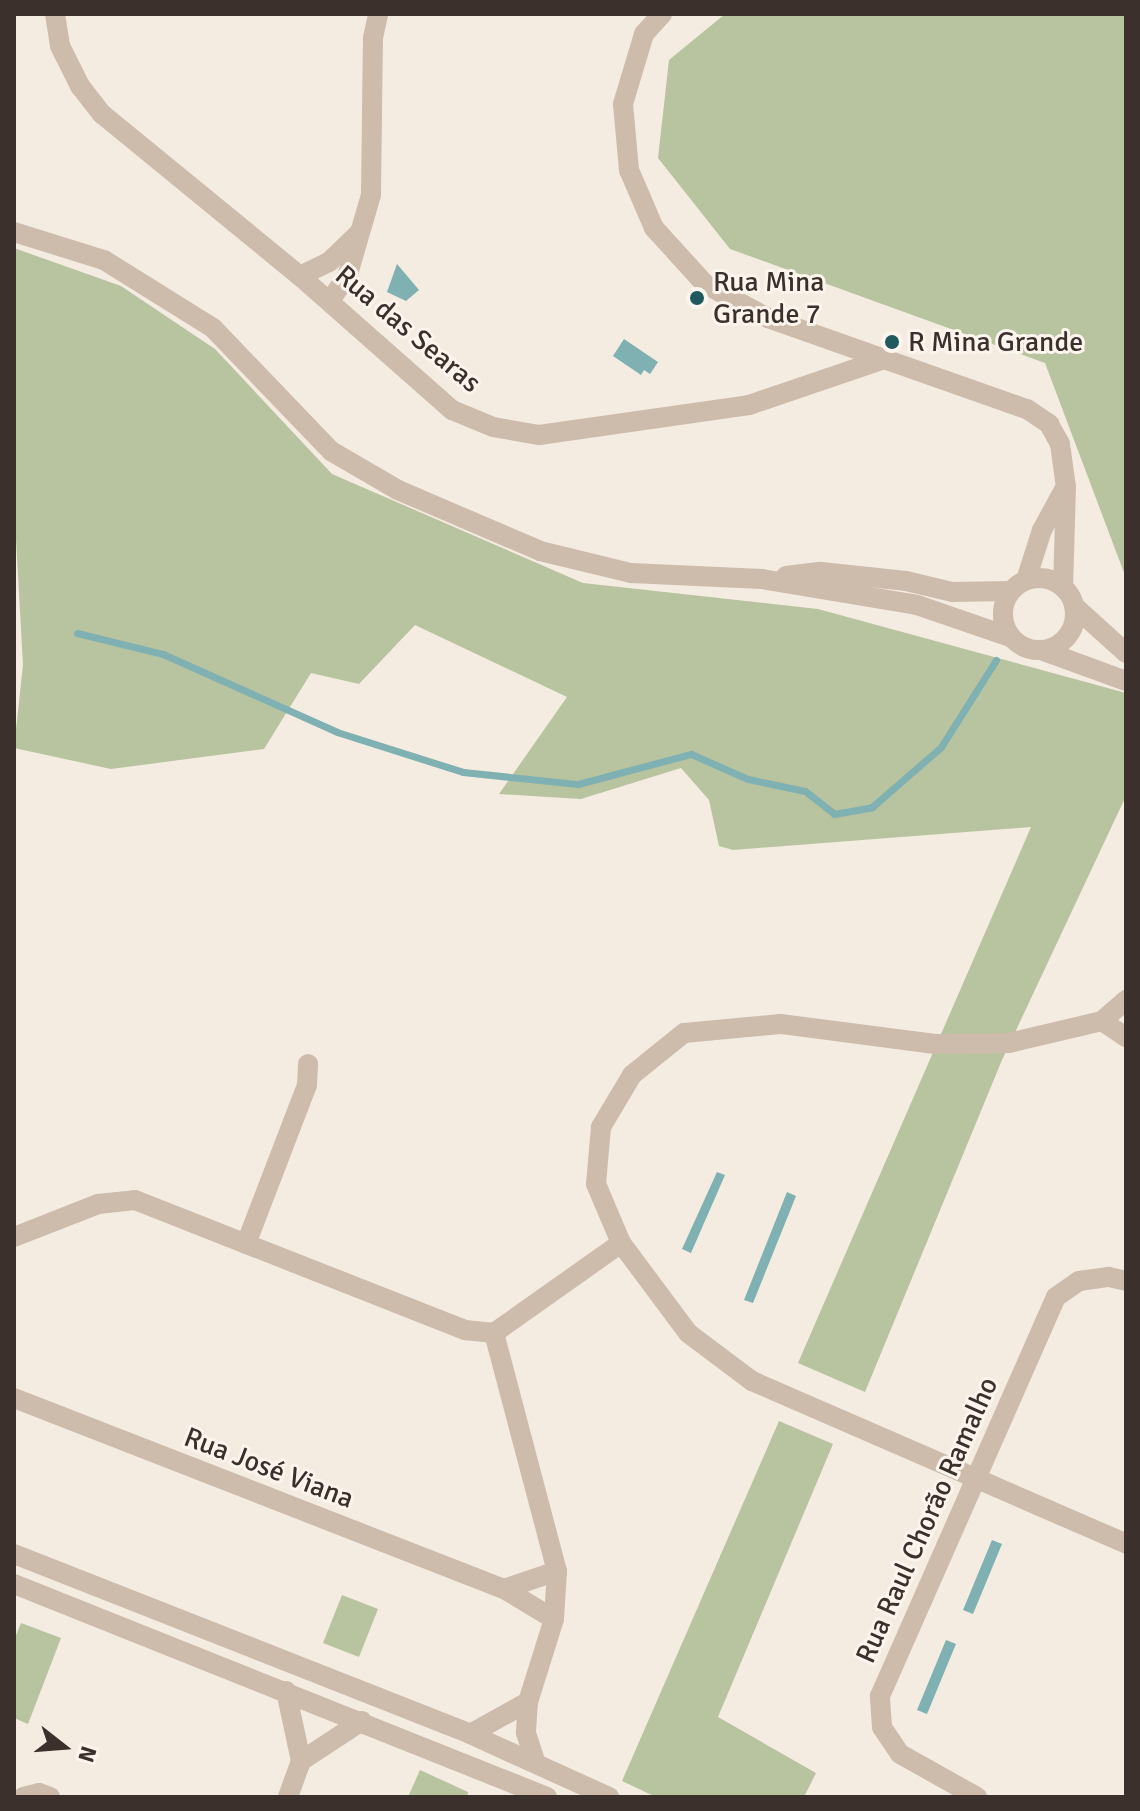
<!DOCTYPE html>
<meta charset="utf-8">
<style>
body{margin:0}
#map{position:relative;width:1140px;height:1811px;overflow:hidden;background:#f4ebe1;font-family:Signika,sans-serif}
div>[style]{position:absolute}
.green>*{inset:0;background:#b8c4a0}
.water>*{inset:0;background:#7fb0b2}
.stream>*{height:7px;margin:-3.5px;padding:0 3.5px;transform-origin:3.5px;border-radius:3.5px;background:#7fb0b2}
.minor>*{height:20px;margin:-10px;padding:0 10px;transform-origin:10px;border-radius:10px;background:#cdbbac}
.tertiary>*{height:20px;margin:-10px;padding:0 10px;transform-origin:10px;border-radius:10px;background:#cdbbac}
.tertiary>.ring{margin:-10px;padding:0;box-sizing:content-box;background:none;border:20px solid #cdbbac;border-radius:50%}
.dots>*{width:22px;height:22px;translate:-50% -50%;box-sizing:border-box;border:4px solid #fbf5ee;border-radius:50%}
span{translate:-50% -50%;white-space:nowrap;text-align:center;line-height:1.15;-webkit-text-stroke:6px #fbf5ee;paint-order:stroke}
.poi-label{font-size:28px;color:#3b302b}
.left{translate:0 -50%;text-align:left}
.street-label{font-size:28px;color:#3b302b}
.frame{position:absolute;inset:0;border:16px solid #3b302b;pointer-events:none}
.north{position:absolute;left:24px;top:1707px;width:80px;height:80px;-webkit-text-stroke:6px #fbf5ee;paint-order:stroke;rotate:107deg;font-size:22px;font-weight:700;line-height:32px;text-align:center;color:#3b302b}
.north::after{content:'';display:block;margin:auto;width:28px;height:36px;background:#3b302b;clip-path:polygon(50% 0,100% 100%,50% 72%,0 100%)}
</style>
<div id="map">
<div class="green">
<i style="clip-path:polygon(725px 14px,1126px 14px,1126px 578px,1045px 363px,730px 249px,658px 158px,669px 60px)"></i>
<i style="clip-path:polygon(14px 248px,121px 286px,215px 349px,332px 474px,583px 583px,818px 609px,1126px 693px,1126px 796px,1002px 1060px,865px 1392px,798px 1363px,1031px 827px,733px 850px,719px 846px,709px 800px,681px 768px,581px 799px,499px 794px,567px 697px,415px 625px,359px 684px,311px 673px,264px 749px,111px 769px,14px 748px,23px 665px,14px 504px)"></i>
<i style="clip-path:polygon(779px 1421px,833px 1444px,718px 1717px,816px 1773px,804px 1797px,656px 1797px,622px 1781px)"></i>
<i style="clip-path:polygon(342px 1595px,378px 1609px,359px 1657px,323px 1643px)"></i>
<i style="clip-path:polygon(21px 1623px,61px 1638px,28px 1724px,14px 1718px,14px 1640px)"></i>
<i style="clip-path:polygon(420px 1770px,468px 1792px,467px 1797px,408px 1797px)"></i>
</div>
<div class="water">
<i style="clip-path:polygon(397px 264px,419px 290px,406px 301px,387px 292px)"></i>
<i style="clip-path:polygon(624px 339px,658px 362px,650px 374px,644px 370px,641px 375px,613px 356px)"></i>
<i style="clip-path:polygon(717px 1172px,725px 1175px,691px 1253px,682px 1249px)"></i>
<i style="clip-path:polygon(787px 1192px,796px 1196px,753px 1303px,744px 1300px)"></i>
<i style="clip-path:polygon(992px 1540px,1002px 1544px,973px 1614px,963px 1610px)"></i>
<i style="clip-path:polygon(946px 1640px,956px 1644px,927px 1714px,917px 1710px)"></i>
</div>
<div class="stream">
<i style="left:77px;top:633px;width:89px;rotate:13.7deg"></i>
<i style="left:163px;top:654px;width:191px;rotate:24.1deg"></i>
<i style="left:337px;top:732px;width:132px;rotate:17.6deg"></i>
<i style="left:463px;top:772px;width:116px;rotate:6deg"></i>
<i style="left:578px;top:784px;width:117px;rotate:-14.9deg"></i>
<i style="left:691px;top:754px;width:62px;rotate:23.7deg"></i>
<i style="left:748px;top:779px;width:58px;rotate:11.9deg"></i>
<i style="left:805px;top:791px;width:37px;rotate:38deg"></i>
<i style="left:834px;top:814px;width:39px;rotate:-10deg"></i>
<i style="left:872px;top:807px;width:91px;rotate:-41deg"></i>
<i style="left:941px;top:747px;width:103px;rotate:-57.7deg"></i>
</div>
<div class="minor">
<i style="left:55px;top:14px;width:32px;rotate:81deg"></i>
<i style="left:60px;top:46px;width:45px;rotate:63.4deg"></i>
<i style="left:80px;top:86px;width:36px;rotate:52deg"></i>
<i style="left:102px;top:114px;width:256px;rotate:39.3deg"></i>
<i style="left:300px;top:276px;width:203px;rotate:41.4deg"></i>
<i style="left:452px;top:410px;width:44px;rotate:22.5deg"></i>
<i style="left:493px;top:427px;width:47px;rotate:9.9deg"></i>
<i style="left:539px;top:435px;width:212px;rotate:-8.1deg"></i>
<i style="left:749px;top:405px;width:146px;rotate:-18.8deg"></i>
<i style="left:300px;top:276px;width:32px;rotate:-26deg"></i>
<i style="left:329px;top:262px;width:42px;rotate:-44deg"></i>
<i style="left:330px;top:301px;width:32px;rotate:-56deg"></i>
<i style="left:348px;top:274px;width:82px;rotate:-73.8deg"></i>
<i style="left:371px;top:195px;width:157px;rotate:-89.3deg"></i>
<i style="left:373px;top:38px;width:25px;rotate:-78deg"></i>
<i style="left:1126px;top:1000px;width:32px;rotate:139deg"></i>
<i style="left:1102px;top:1021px;width:96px;rotate:166.7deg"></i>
<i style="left:1009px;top:1043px;width:74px;rotate:179.2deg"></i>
<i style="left:935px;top:1044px;width:156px;rotate:-172.6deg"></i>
<i style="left:780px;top:1024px;width:96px;rotate:174.6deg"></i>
<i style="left:684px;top:1033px;width:67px;rotate:141.1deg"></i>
<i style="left:632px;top:1075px;width:61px;rotate:120.8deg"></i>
<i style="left:601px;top:1127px;width:57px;rotate:95deg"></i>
<i style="left:596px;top:1184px;width:64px;rotate:67deg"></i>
<i style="left:621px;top:1243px;width:112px;rotate:53.3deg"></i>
<i style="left:688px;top:1333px;width:80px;rotate:36.9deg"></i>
<i style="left:752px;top:1381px;width:408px;rotate:23.5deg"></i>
<i style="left:1102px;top:1021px;width:29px;rotate:34deg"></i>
<i style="left:14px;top:1237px;width:90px;rotate:-21.4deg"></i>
<i style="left:98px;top:1204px;width:37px;rotate:-6deg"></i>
<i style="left:135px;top:1200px;width:355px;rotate:21.5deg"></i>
<i style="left:465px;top:1330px;width:29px;rotate:6deg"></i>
<i style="left:494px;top:1333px;width:156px;rotate:-35.3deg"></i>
<i style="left:246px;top:1244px;width:170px;rotate:-69deg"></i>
<i style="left:307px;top:1085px;width:21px;rotate:-87deg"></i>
<i style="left:494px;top:1333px;width:246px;rotate:75.2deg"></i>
<i style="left:557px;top:1571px;width:48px;rotate:93.6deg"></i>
<i style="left:554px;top:1619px;width:87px;rotate:107.4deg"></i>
<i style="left:528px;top:1702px;width:31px;rotate:94deg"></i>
<i style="left:526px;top:1733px;width:29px;rotate:72deg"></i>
<i style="left:14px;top:1398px;width:526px;rotate:21.3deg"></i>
<i style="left:504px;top:1589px;width:58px;rotate:31deg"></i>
<i style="left:504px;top:1589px;width:56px;rotate:-18.8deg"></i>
<i style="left:286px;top:1691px;width:72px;rotate:77.9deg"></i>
<i style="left:301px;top:1761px;width:38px;rotate:110deg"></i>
<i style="left:470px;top:1734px;width:66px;rotate:-28.9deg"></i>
<i style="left:301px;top:1761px;width:73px;rotate:-33.3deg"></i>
<i style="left:23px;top:1797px;width:16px;rotate:-14deg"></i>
<i style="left:39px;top:1793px;width:12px;rotate:20deg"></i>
<i style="left:977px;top:1797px;width:88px;rotate:-150.8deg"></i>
<i style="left:900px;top:1754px;width:32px;rotate:-124deg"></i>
<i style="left:882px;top:1727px;width:31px;rotate:-94deg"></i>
<i style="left:880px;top:1696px;width:436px;rotate:-66.2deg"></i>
<i style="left:1056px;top:1297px;width:28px;rotate:-35deg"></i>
<i style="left:1079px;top:1281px;width:30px;rotate:-8deg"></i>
<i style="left:1109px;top:1277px;width:17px;rotate:13deg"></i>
</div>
<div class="tertiary">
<i style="left:662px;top:14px;width:27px;rotate:132deg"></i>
<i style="left:644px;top:34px;width:73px;rotate:106.7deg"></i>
<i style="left:623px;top:104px;width:66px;rotate:84.8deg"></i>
<i style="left:629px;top:170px;width:63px;rotate:66.7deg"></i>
<i style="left:654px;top:228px;width:76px;rotate:47.7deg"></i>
<i style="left:705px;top:284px;width:72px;rotate:28.4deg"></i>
<i style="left:768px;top:318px;width:275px;rotate:19.4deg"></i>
<i style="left:1027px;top:409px;width:27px;rotate:34deg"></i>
<i style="left:1049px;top:424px;width:23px;rotate:61deg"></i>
<i style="left:1060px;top:444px;width:43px;rotate:82.1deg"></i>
<i style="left:1066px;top:487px;width:100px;rotate:91.7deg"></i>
<i style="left:14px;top:232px;width:94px;rotate:17.3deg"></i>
<i style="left:104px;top:260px;width:128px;rotate:32deg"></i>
<i style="left:213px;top:328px;width:170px;rotate:46.2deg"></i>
<i style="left:331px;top:451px;width:78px;rotate:30.2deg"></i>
<i style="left:398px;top:490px;width:155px;rotate:23.2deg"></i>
<i style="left:540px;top:551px;width:94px;rotate:13.6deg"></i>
<i style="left:631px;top:573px;width:131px;rotate:2.6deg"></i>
<i style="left:762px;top:579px;width:157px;rotate:9.5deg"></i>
<i style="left:917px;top:605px;width:98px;rotate:19deg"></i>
<i style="left:786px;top:576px;width:35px;rotate:-7deg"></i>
<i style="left:821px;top:572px;width:85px;rotate:6deg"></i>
<i style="left:906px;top:581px;width:47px;rotate:13.4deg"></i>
<i style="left:952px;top:592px;width:59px;rotate:-1deg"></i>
<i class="ring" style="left:1003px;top:578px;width:52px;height:52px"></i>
<i style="left:1026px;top:580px;width:52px;rotate:-72.3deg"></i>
<i style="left:1042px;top:530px;width:46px;rotate:-61.2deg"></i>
<i style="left:1074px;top:606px;width:70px;rotate:42.1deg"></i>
<i style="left:1044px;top:651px;width:87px;rotate:20.1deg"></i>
<i style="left:14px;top:1554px;width:490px;rotate:21.5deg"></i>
<i style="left:470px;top:1734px;width:153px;rotate:24.4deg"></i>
<i style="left:14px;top:1584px;width:574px;rotate:21.78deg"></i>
</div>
<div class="dots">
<i style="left:697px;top:298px;background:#1f5a5e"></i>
<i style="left:892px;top:342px;background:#1f5a5e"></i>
</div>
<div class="poi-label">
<span class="left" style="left:713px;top:298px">Rua Mina<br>Grande 7</span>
<span class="left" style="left:908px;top:342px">R Mina Grande</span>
</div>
<div class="street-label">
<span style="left:408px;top:329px;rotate:40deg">Rua das Searas</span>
<span style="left:269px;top:1468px;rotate:21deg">Rua José Viana</span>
<span style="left:927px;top:1520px;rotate:-66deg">Rua Raul Chorão Ramalho</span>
</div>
<div class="frame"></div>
<div class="north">N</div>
</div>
